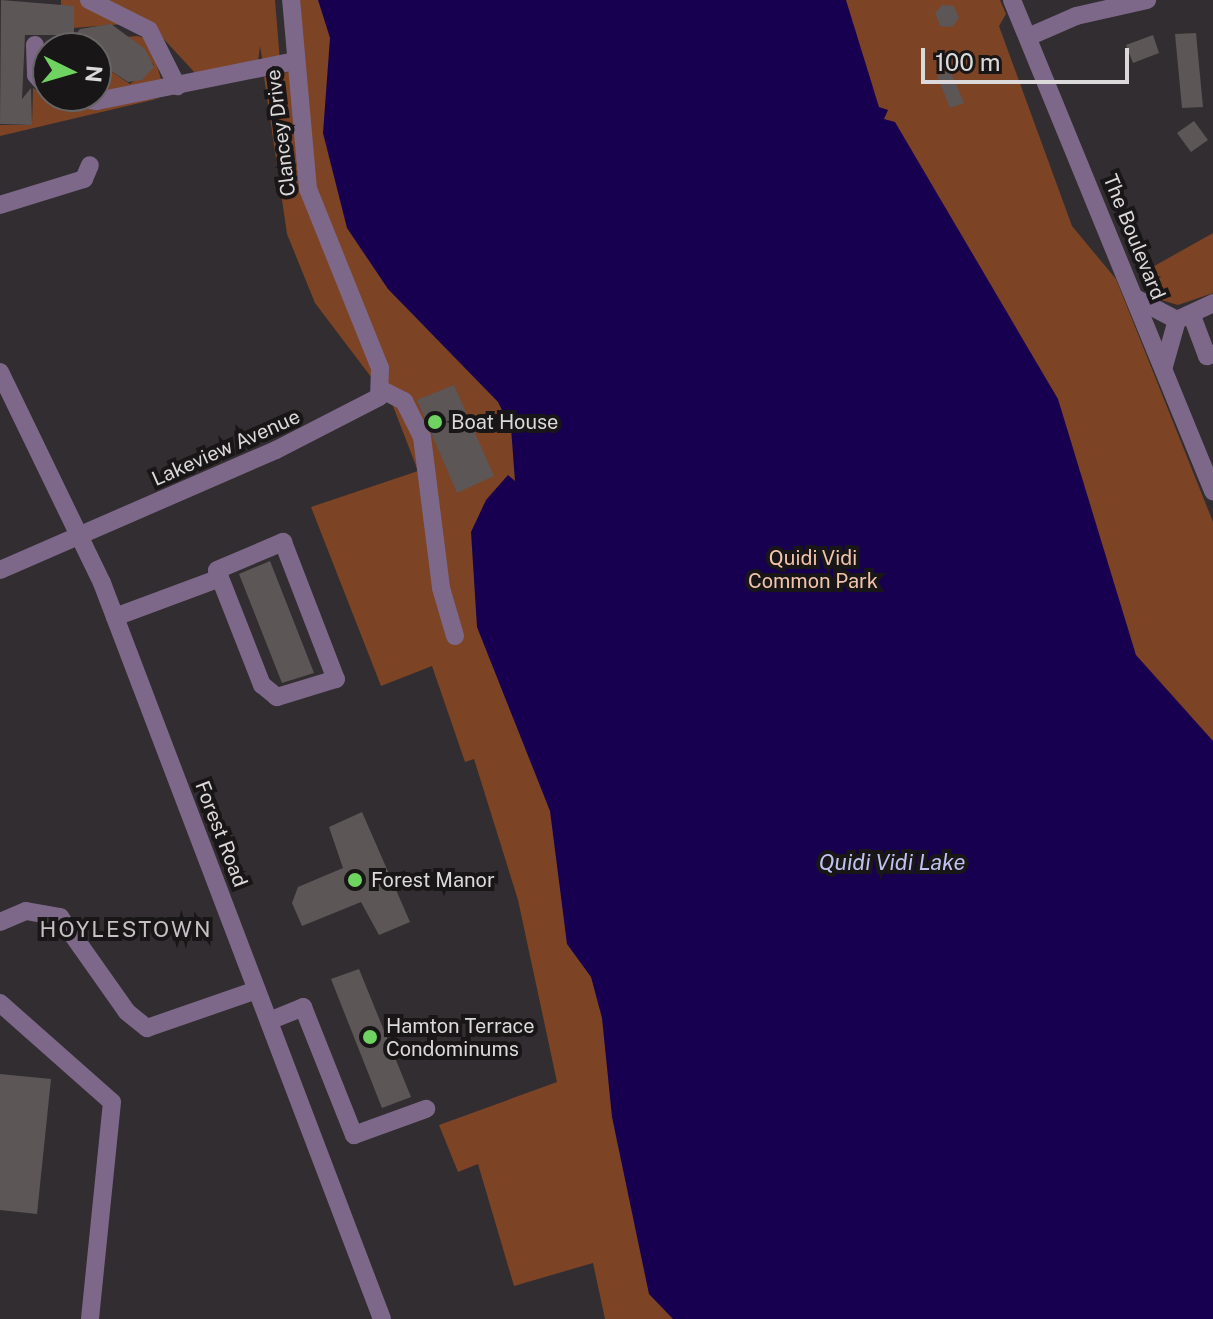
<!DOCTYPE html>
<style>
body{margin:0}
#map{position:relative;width:1213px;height:1319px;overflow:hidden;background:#322d30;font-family:"Public Sans",sans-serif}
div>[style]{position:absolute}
.green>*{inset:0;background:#7c4325}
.water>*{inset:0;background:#180050}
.building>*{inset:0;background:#5d5656}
.minor>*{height:18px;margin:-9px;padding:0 9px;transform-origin:9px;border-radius:9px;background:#7d6889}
.dots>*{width:22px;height:22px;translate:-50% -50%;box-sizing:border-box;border:4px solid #191617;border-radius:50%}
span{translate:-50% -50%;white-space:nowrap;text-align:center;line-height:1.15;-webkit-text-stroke:8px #191617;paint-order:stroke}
.street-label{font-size:20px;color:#dcd9da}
.poi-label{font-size:20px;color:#dcd9da}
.left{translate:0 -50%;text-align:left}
.park-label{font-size:20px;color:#f3c4ad}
.water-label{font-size:22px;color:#c0c2ef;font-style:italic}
.neighbourhood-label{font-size:22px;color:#c6bfc3;letter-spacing:2px}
.north{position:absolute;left:32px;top:32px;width:80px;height:80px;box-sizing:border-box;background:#191617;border:2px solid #676465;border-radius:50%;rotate:95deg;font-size:22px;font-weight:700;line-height:32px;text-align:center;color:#dcd9da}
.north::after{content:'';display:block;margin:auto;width:28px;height:36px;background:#6ed360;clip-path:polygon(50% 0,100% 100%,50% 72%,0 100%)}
.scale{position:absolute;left:921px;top:48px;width:208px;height:36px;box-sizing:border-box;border:4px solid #dcd9da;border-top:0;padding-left:10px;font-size:24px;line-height:28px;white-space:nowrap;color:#dcd9da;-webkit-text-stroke:6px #191617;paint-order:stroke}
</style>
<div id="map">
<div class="green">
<i style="clip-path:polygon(61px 0,82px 0,124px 24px,48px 30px,61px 22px)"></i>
<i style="clip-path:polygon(105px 0,275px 0,280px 61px,263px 64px,260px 46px,258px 62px,196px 74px,148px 22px)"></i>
<i style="clip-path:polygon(299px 0,1000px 0,1006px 14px,999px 26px,1072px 226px,1116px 279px,1213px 522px,1213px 1319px,605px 1319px,593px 1263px,514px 1286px,478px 1164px,458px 1172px,439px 1125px,557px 1082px,518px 900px,474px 759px,465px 762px,432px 666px,381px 686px,311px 507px,418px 471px,393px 406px,315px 303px,287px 234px,264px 77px,303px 69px)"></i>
<i style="clip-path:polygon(138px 36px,149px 40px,162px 82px,96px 96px,96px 61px,130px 84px,154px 65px,124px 37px)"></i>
<i style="clip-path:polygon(33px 88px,67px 108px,161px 98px,0 136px,0 125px,32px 125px)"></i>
<i style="clip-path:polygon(1213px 233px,1213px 293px,1178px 305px,1154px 298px,1140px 274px)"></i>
</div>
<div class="water">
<i style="clip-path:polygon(318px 0,846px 0,879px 107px,888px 110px,884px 119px,895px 122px,1058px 399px,1136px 655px,1213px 741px,1213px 1319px,673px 1319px,649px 1294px,612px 1117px,602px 1018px,591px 977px,567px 944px,550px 811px,477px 627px,471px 532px,486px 500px,508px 475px,515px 481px,511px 428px,498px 402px,388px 289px,347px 228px,323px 133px,330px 38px)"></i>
</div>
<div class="building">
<i style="clip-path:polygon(1px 0,74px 6px,74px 35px,25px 35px,22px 99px,31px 88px,32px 125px,0 124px)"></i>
<i style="clip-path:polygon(942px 5px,954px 6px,959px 18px,952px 27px,940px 26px,935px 13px)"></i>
<i style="clip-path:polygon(111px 24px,145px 49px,154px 67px,142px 80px,128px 82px,96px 61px,96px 48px,64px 48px,80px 29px)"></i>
<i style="clip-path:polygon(1196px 33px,1203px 107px,1182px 108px,1175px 34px)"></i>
<i style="clip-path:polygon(1153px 35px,1159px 53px,1133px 63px,1126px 45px)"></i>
<i style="clip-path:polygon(950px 70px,964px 103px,950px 108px,937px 76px)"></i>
<i style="clip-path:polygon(1194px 121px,1208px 140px,1191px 152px,1177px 133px)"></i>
<i style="clip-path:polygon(454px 385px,494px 476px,457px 493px,417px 400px)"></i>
<i style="clip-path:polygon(270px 561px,314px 673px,282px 683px,239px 574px)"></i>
<i style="clip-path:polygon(362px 812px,410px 922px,379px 935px,361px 902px,302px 926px,292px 903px,298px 887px,343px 868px,329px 827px)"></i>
<i style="clip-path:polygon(359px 969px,411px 1097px,382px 1108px,331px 979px)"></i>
<i style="clip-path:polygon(0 1074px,51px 1079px,37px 1214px,0 1210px)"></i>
</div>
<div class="minor">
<i style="left:89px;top:0;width:67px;rotate:26.6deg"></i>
<i style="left:149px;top:30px;width:63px;rotate:63.4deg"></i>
<i style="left:1012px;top:0;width:531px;rotate:67.74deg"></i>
<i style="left:1028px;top:37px;width:52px;rotate:-23.6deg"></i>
<i style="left:1076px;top:16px;width:73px;rotate:-12.7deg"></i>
<i style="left:35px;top:45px;width:30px;rotate:88deg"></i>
<i style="left:36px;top:75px;width:18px;rotate:49deg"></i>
<i style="left:60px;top:96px;width:37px;rotate:8deg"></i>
<i style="left:97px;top:101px;width:202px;rotate:-11.4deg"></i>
<i style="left:0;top:205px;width:88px;rotate:-17.2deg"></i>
<i style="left:84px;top:179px;width:15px;rotate:-67deg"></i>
<i style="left:1137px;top:299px;width:45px;rotate:27.7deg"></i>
<i style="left:1177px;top:320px;width:40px;rotate:-25deg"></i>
<i style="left:1192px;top:316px;width:43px;rotate:69.4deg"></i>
<i style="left:1207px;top:356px;width:6px;rotate:-18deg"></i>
<i style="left:1164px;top:366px;width:48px;rotate:-74.2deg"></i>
<i style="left:0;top:372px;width:234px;rotate:64.2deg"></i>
<i style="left:102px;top:583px;width:787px;rotate:69.17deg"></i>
<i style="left:382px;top:390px;width:25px;rotate:27deg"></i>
<i style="left:404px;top:401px;width:40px;rotate:63.4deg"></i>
<i style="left:422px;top:437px;width:152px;rotate:82.8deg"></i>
<i style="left:441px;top:588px;width:50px;rotate:73.7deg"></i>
<i style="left:283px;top:542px;width:147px;rotate:68.9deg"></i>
<i style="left:336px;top:679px;width:62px;rotate:163deg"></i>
<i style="left:277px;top:697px;width:19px;rotate:-141deg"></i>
<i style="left:262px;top:685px;width:123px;rotate:-111.4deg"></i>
<i style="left:217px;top:570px;width:72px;rotate:-23deg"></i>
<i style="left:0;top:570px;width:301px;rotate:-23.5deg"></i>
<i style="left:276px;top:450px;width:116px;rotate:-27.2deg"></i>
<i style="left:379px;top:397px;width:29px;rotate:-88deg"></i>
<i style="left:380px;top:368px;width:193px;rotate:-111.9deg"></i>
<i style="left:308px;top:189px;width:190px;rotate:-95.1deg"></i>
<i style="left:115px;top:617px;width:112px;rotate:-20.4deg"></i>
<i style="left:0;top:922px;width:28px;rotate:-23deg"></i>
<i style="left:26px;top:911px;width:35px;rotate:10deg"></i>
<i style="left:60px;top:917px;width:116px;rotate:54.8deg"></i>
<i style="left:127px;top:1012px;width:26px;rotate:39deg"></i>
<i style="left:147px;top:1028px;width:116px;rotate:-19.1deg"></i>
<i style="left:0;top:1003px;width:149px;rotate:41.5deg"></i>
<i style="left:112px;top:1102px;width:218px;rotate:95.8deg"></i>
<i style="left:269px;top:1021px;width:37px;rotate:-22deg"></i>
<i style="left:303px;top:1007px;width:138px;rotate:68.3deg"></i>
<i style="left:354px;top:1135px;width:77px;rotate:-19.9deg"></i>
</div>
<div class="dots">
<i style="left:435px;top:422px;background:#6ed360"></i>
<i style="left:355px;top:880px;background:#6ed360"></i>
<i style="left:370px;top:1037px;background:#6ed360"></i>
</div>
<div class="street-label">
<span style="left:281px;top:133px;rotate:-97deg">Clancey Drive</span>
<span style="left:1134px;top:237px;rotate:68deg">The Boulevard</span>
<span style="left:226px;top:448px;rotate:-24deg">Lakeview Avenue</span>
<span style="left:221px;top:834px;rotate:69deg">Forest Road</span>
</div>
<div class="poi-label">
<span class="left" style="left:451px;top:422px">Boat House</span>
<span class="left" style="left:371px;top:880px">Forest Manor</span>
<span class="left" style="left:386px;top:1038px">Hamton Terrace<br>Condominums</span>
</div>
<div class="park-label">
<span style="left:813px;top:570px">Quidi Vidi<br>Common Park</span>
</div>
<div class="water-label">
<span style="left:892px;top:863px">Quidi Vidi Lake</span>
</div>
<div class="neighbourhood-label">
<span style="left:126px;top:930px">HOYLESTOWN</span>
</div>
<div class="north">N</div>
<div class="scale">100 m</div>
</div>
